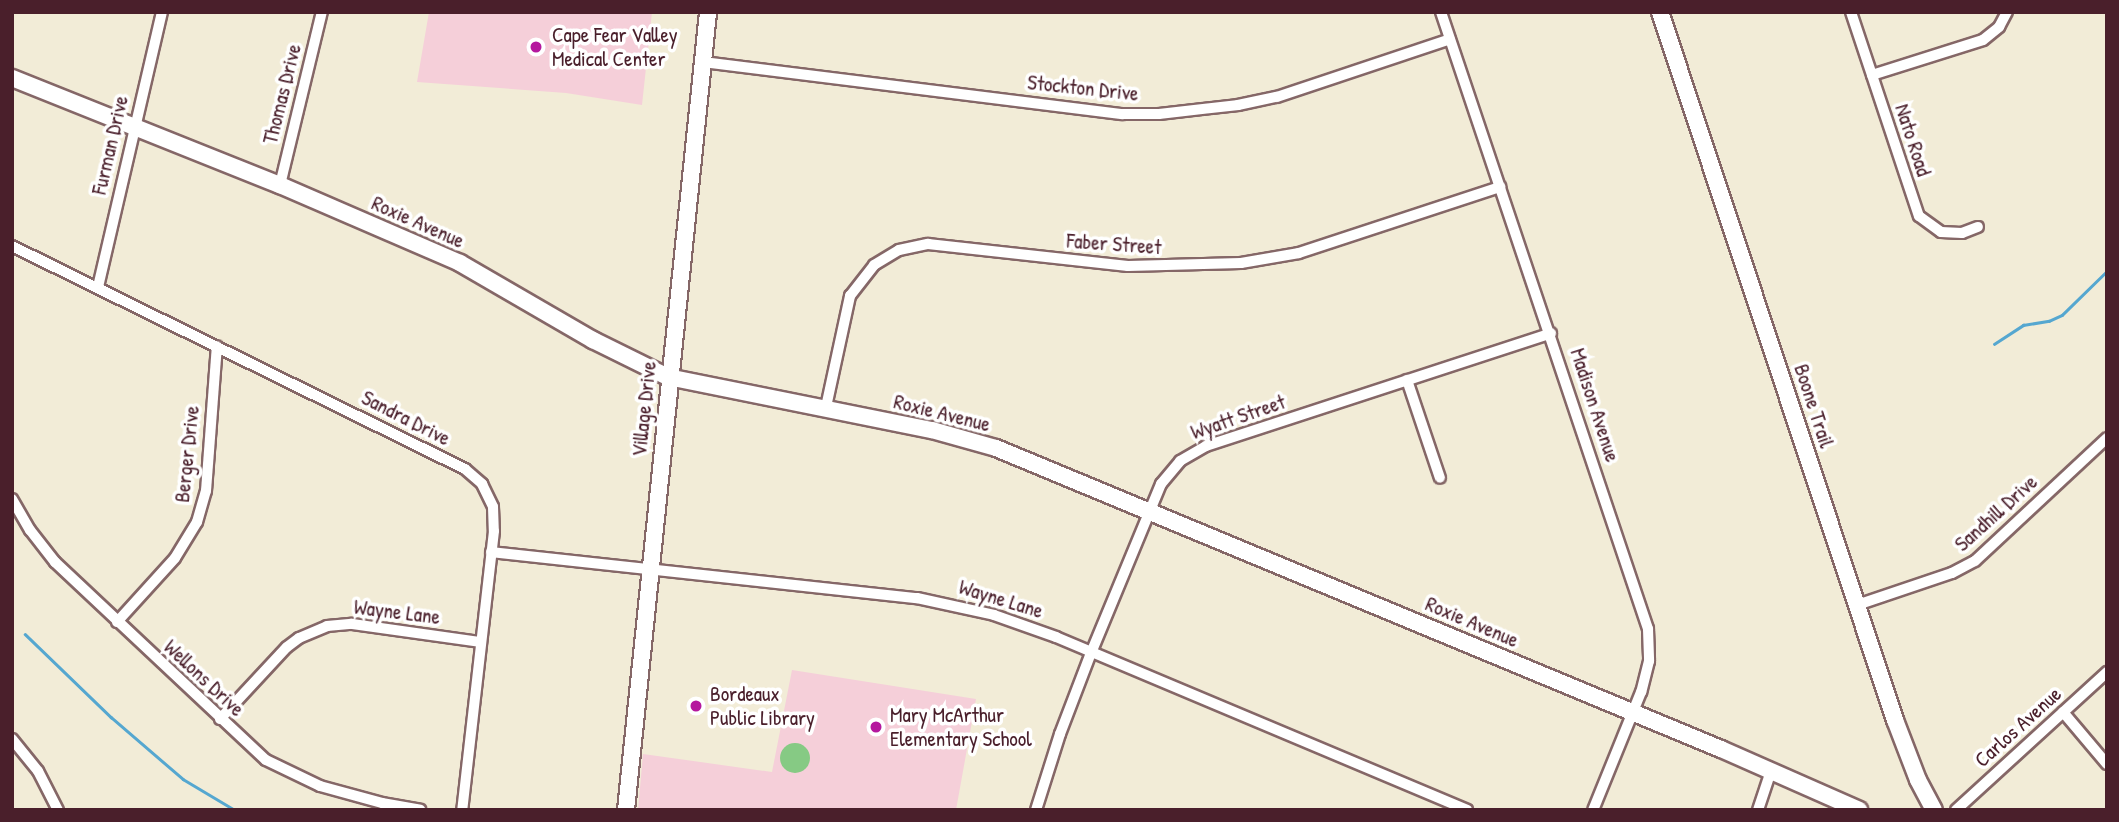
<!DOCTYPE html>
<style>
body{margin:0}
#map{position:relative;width:2119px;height:822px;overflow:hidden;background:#f2ecd7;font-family:"Patrick Hand",sans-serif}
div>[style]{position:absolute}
.built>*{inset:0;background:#f5cfd9}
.green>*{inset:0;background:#86ca84}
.round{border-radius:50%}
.stream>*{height:2.5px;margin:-1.25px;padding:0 1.25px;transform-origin:1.25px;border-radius:1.25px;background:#55a7d0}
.roads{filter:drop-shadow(2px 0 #856767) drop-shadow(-2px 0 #856767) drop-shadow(0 2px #856767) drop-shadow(0 -2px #856767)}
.street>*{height:10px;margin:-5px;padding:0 5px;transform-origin:5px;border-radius:5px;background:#fff}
.secondary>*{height:16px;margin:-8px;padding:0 8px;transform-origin:8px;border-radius:8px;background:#fff}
.dots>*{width:19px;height:19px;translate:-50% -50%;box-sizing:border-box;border:4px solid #fff;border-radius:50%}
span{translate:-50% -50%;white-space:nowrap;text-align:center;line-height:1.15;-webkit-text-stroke:7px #fff;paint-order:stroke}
.poi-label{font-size:21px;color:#4a1f2b}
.left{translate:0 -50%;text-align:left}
.street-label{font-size:21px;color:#4a1f2b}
.frame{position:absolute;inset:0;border:14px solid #4a1f2b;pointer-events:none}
</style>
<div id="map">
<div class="built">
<i style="clip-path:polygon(429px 12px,652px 12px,642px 105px,566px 93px,417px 82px)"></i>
<i style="clip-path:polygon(792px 670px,976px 699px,956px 810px,638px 810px,643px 754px,772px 772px)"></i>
</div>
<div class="green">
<i class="round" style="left:780px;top:743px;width:30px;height:30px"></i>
</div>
<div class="stream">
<i style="left:1994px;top:344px;width:35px;rotate:-33deg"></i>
<i style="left:2023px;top:325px;width:26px;rotate:-9deg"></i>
<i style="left:2049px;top:321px;width:14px;rotate:-25deg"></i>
<i style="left:2062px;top:315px;width:63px;rotate:-44.4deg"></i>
<i style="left:25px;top:634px;width:120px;rotate:44deg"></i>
<i style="left:111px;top:717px;width:95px;rotate:40.7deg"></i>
<i style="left:183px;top:779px;width:61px;rotate:30.8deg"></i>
</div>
<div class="roads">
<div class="street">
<i style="left:1441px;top:12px;width:651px;rotate:71.45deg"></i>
<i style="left:1648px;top:629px;width:32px;rotate:88deg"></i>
<i style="left:1649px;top:661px;width:32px;rotate:104deg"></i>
<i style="left:1641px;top:692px;width:127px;rotate:112.1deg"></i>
<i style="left:1851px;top:12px;width:215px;rotate:71.6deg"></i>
<i style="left:1919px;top:216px;width:27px;rotate:36deg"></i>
<i style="left:1941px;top:232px;width:21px;rotate:3deg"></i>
<i style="left:1962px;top:233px;width:17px;rotate:-21deg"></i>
<i style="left:703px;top:62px;width:423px;rotate:7.1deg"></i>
<i style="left:1123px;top:114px;width:36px"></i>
<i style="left:1159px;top:114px;width:80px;rotate:-6.5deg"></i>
<i style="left:1238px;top:105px;width:40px;rotate:-12deg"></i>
<i style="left:1277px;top:97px;width:182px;rotate:-18.5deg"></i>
<i style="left:1872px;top:75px;width:116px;rotate:-17.5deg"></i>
<i style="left:1983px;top:40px;width:21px;rotate:-39deg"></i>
<i style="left:1999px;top:27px;width:17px;rotate:-62deg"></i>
<i style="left:280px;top:185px;width:178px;rotate:-76.4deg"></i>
<i style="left:12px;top:246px;width:505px;rotate:26.21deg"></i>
<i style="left:465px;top:469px;width:23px;rotate:41deg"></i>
<i style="left:482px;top:484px;width:25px;rotate:64deg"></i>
<i style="left:493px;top:507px;width:24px;rotate:88deg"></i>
<i style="left:494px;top:531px;width:281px;rotate:96.5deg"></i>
<i style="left:98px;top:287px;width:282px;rotate:-76.9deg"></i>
<i style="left:1407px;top:380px;width:103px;rotate:71.4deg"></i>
<i style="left:826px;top:407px;width:114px;rotate:-77.8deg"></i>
<i style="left:850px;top:296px;width:39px;rotate:-52deg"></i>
<i style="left:874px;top:265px;width:29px;rotate:-31deg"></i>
<i style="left:899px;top:250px;width:30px;rotate:-12deg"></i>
<i style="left:928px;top:244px;width:201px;rotate:6.3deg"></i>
<i style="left:1128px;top:266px;width:113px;rotate:-1.5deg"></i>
<i style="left:1241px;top:263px;width:59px;rotate:-9.8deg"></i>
<i style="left:1299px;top:253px;width:212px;rotate:-18.2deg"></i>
<i style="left:12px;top:499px;width:36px;rotate:60deg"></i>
<i style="left:30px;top:530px;width:41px;rotate:52deg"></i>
<i style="left:55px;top:562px;width:289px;rotate:43.2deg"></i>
<i style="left:266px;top:760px;width:60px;rotate:25.7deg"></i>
<i style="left:320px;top:786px;width:64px;rotate:15.3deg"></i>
<i style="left:382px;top:803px;width:39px;rotate:10deg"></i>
<i style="left:491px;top:552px;width:428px;rotate:6.2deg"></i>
<i style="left:917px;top:598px;width:79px;rotate:12.4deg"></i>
<i style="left:994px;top:615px;width:66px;rotate:19.5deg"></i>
<i style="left:1056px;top:637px;width:446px;rotate:22.8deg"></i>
<i style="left:1857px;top:605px;width:100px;rotate:-18.6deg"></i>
<i style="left:1952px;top:573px;width:26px;rotate:-28deg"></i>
<i style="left:1975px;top:561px;width:180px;rotate:-43deg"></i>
<i style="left:117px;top:622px;width:86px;rotate:-47.8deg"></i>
<i style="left:175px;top:558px;width:42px;rotate:-58.6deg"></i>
<i style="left:197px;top:522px;width:32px;rotate:-74deg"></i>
<i style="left:206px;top:491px;width:145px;rotate:-85.7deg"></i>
<i style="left:2063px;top:712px;width:68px;rotate:49.8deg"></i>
<i style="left:220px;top:719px;width:98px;rotate:-47.1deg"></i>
<i style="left:287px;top:647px;width:15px;rotate:-37deg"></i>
<i style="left:299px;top:638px;width:30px;rotate:-23deg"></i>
<i style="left:327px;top:626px;width:25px;rotate:-5deg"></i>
<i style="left:352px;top:624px;width:129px;rotate:8deg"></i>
<i style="left:12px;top:739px;width:41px;rotate:50.9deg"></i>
<i style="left:38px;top:771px;width:44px;rotate:62.9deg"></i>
<i style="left:1036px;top:810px;width:80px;rotate:-72.5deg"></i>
<i style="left:1060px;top:734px;width:87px;rotate:-69.1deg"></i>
<i style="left:1091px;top:653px;width:183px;rotate:-67.5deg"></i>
<i style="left:1161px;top:484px;width:30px;rotate:-50deg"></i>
<i style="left:1180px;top:461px;width:30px;rotate:-30deg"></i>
<i style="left:1206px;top:446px;width:363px;rotate:-18.1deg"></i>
<i style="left:1758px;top:810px;width:41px;rotate:-71.6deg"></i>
<i style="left:1956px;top:810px;width:205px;rotate:-42.4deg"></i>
</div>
<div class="secondary">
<i style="left:1660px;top:12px;width:746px;rotate:71.64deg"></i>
<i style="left:1895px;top:720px;width:64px;rotate:69deg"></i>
<i style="left:1918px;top:780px;width:34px;rotate:62deg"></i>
<i style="left:12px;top:78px;width:289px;rotate:21.8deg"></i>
<i style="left:280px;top:185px;width:196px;rotate:23.4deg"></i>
<i style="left:460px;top:263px;width:154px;rotate:30.1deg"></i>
<i style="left:593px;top:340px;width:84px;rotate:26.3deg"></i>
<i style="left:668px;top:377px;width:269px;rotate:11.4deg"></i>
<i style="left:932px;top:430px;width:66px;rotate:15.7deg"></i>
<i style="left:996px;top:448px;width:785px;rotate:22.55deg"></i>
<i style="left:1721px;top:749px;width:151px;rotate:23.8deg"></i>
<i style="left:626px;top:810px;width:802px;rotate:-84.13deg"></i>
</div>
</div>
<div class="dots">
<i style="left:536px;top:47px;background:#b5179e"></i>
<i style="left:696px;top:706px;background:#b5179e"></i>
<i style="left:876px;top:727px;background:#b5179e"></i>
</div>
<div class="poi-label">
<span class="left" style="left:552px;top:47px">Cape Fear Valley<br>Medical Center</span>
<span class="left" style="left:710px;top:706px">Bordeaux<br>Public Library</span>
<span class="left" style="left:890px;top:727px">Mary McArthur<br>Elementary School</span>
</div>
<div class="street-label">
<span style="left:1083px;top:88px;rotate:6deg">Stockton Drive</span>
<span style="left:282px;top:94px;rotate:-76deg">Thomas Drive</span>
<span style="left:1913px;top:140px;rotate:72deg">Nato Road</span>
<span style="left:110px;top:145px;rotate:-77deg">Furman Drive</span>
<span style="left:418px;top:222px;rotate:24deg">Roxie Avenue</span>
<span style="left:1114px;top:244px;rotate:4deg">Faber Street</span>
<span style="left:1595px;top:405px;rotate:72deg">Madison Avenue</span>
<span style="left:1814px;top:406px;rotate:72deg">Boone Trail</span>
<span style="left:644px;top:409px;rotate:-84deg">Village Drive</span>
<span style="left:942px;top:413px;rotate:14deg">Roxie Avenue</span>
<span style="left:1238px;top:417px;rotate:-19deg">Wyatt Street</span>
<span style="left:406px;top:418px;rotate:27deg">Sandra Drive</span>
<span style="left:187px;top:454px;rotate:-84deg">Berger Drive</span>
<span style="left:1996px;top:513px;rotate:-42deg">Sandhill Drive</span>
<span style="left:1001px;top:599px;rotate:17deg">Wayne Lane</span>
<span style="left:397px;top:612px;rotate:7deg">Wayne Lane</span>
<span style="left:1472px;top:622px;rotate:23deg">Roxie Avenue</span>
<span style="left:204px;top:678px;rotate:43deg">Wellons Drive</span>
<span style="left:2018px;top:727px;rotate:-42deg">Carlos Avenue</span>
</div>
<div class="frame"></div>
</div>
